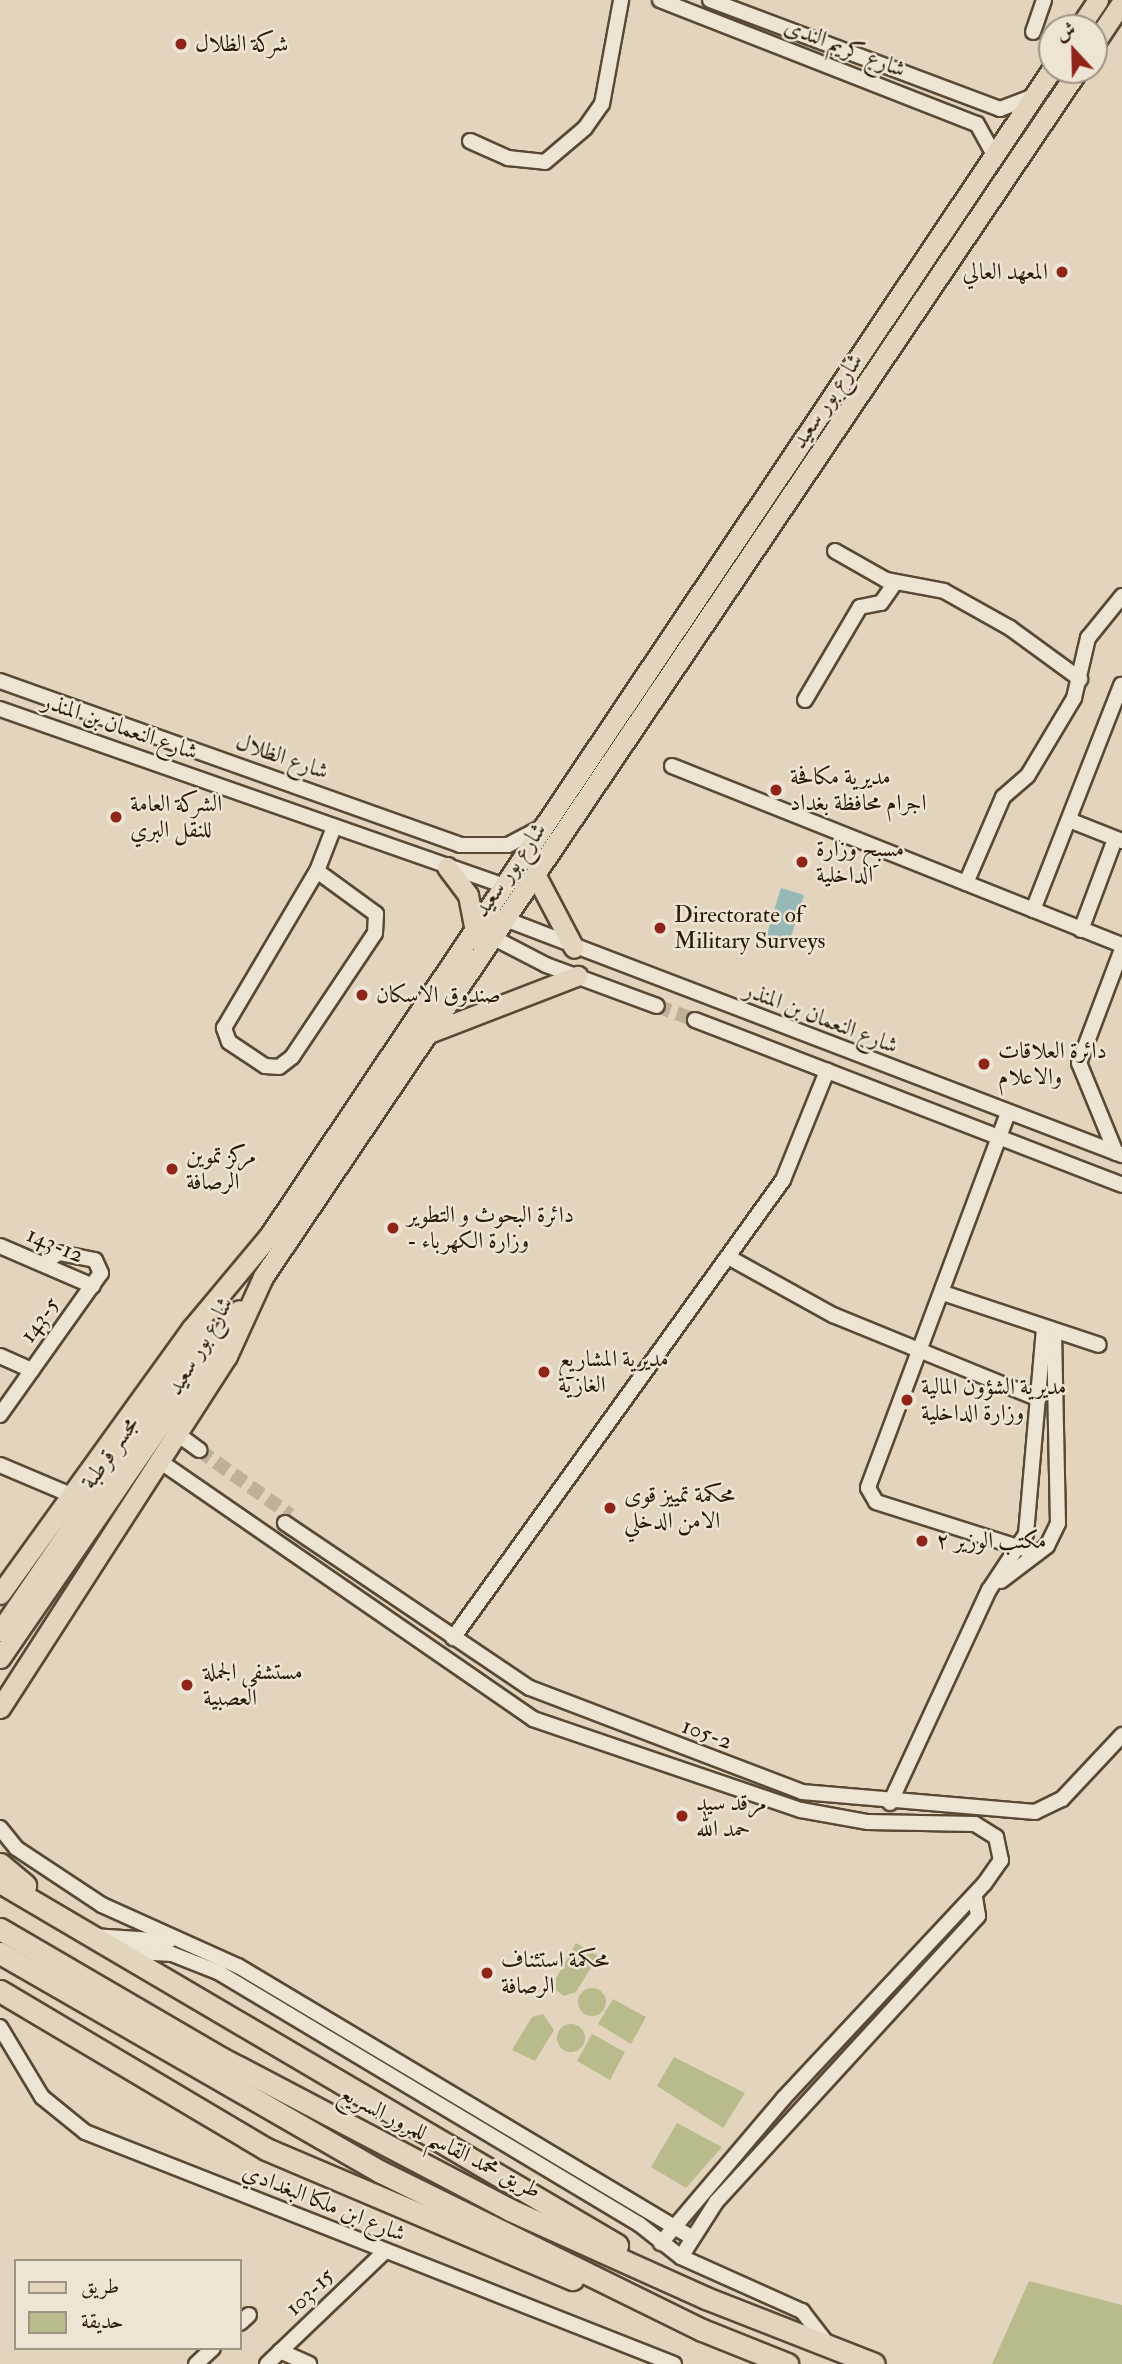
<!DOCTYPE html>
<meta charset="utf-8">
<style>
body{margin:0}
#map{position:relative;width:1122px;height:2364px;overflow:hidden;background:#e3d5bd;font-family:"IM FELL Double Pica",Amiri,serif}
div>[style]{position:absolute}
.green>*{inset:0;background:#babb8d}
.round{border-radius:50%}
.water>*{inset:0;background:#96b8b7}
.minor-tunnel>*{height:14px;margin-top:-7px;transform-origin:0;background:repeating-linear-gradient(90deg,#beb099 0 14px,transparent 0 21px)}
.roads{filter:drop-shadow(2px 0 #594934) drop-shadow(-2px 0 #594934) drop-shadow(0 2px #594934) drop-shadow(0 -2px #594934)}
.minor>*{height:14px;margin:-7px;padding:0 7px;transform-origin:7px;border-radius:7px;background:#ede4d4}
.major>*{height:19px;margin:-9.5px;padding:0 9.5px;transform-origin:9.5px;border-radius:9.5px;background:#e3d5bd}
.highway>*{height:21px;margin:-10.5px;padding:0 10.5px;transform-origin:10.5px;border-radius:10.5px;background:#e3d5bd}
.dots>*{width:19px;height:19px;translate:-50% -50%;box-sizing:border-box;border:4px solid #ede4d4;border-radius:50%}
span{translate:-50% -50%;white-space:nowrap;text-align:center;line-height:1.15;-webkit-text-stroke:5px #ede4d4;paint-order:stroke}
.poi-label{font-size:23px;color:#2b1a07}
.left{translate:0 -50%;text-align:left}
.right{translate:-100% -50%;text-align:right}
.street-label{font-size:23px;color:#2b1a07}
.legend{position:absolute;left:14px;top:2259px;width:228px;height:91px;box-sizing:border-box;background:#ede4d4;border:2px solid #9f9382;margin:0;padding:9px 12px;list-style:none;font-size:21px;color:#2b1a07}
.legend li{display:flex;align-items:center;gap:14px;height:35px}
.legend b{width:35px;border:2px solid #9f9382}
.north{position:absolute;left:1038px;top:14px;width:70px;height:70px;box-sizing:border-box;background:#ede4d4;border:2px solid #9f9382;border-radius:50%;rotate:338deg;font-size:19px;font-weight:700;line-height:28px;text-align:center;color:#2b1a07}
.north::after{content:'';display:block;margin:auto;width:24px;height:32px;background:#8f2418;clip-path:polygon(50% 0,100% 100%,50% 72%,0 100%)}
</style>
<div id="map">
<div class="green">
<i style="clip-path:polygon(576px 1943px,598px 1956px,576px 1992px,564px 1996px,556px 1990px,556px 1978px)"></i>
<i class="round" style="left:578px;top:1988px;width:28px;height:28px"></i>
<i style="clip-path:polygon(613px 1999px,646px 2017px,631px 2044px,598px 2024px)"></i>
<i style="clip-path:polygon(543px 2014px,554px 2030px,535px 2061px,512px 2050px,532px 2017px)"></i>
<i class="round" style="left:557px;top:2024px;width:28px;height:28px"></i>
<i style="clip-path:polygon(592px 2034px,625px 2052px,610px 2080px,577px 2061px)"></i>
<i style="clip-path:polygon(674px 2057px,745px 2093px,723px 2128px,657px 2086px)"></i>
<i style="clip-path:polygon(677px 2123px,722px 2147px,686px 2188px,651px 2167px)"></i>
<i style="clip-path:polygon(1029px 2281px,1122px 2305px,1122px 2364px,992px 2364px)"></i>
</div>
<div class="water">
<i style="clip-path:polygon(781px 888px,804px 895px,789px 943px,766px 937px)"></i>
</div>
<div class="minor-tunnel">
<i style="left:657px;top:1006px;width:40px;rotate:20.2deg"></i>
<i style="left:199px;top:1450px;width:112px;rotate:35.5deg"></i>
</div>
<div class="roads">
<div class="minor">
<i style="left:660px;top:0;width:340px;rotate:21.4deg"></i>
<i style="left:977px;top:124px;width:37px;rotate:61deg"></i>
<i style="left:710px;top:0;width:310px;rotate:20.6deg"></i>
<i style="left:1000px;top:109px;width:33px;rotate:-21deg"></i>
<i style="left:1033px;top:32px;width:34px;rotate:-71deg"></i>
<i style="left:470px;top:141px;width:42px;rotate:24.1deg"></i>
<i style="left:508px;top:158px;width:37px;rotate:6deg"></i>
<i style="left:545px;top:162px;width:52px;rotate:-40.4deg"></i>
<i style="left:585px;top:128px;width:29px;rotate:-55deg"></i>
<i style="left:602px;top:104px;width:106px;rotate:-79.6deg"></i>
<i style="left:835px;top:551px;width:59px;rotate:29.6deg"></i>
<i style="left:886px;top:580px;width:59px;rotate:10.7deg"></i>
<i style="left:944px;top:591px;width:76px;rotate:29.3deg"></i>
<i style="left:1010px;top:628px;width:87px;rotate:36.1deg"></i>
<i style="left:0;top:681px;width:488px;rotate:19.6deg"></i>
<i style="left:460px;top:845px;width:48px"></i>
<i style="left:508px;top:845px;width:36px;rotate:-28deg"></i>
<i style="left:805px;top:700px;width:108px;rotate:-59.4deg"></i>
<i style="left:860px;top:607px;width:21px;rotate:-11deg"></i>
<i style="left:881px;top:603px;width:24px;rotate:-55deg"></i>
<i style="left:0;top:709px;width:532px;rotate:19.32deg"></i>
<i style="left:672px;top:766px;width:484px;rotate:21.7deg"></i>
<i style="left:1069px;top:820px;width:57px;rotate:21.6deg"></i>
<i style="left:317px;top:871px;width:73px;rotate:36.1deg"></i>
<i style="left:376px;top:914px;width:19px;rotate:93deg"></i>
<i style="left:375px;top:933px;width:149px;rotate:123.8deg"></i>
<i style="left:292px;top:1057px;width:16px;rotate:142deg"></i>
<i style="left:279px;top:1067px;width:14px;rotate:-176deg"></i>
<i style="left:265px;top:1066px;width:43px;rotate:-146.3deg"></i>
<i style="left:229px;top:1042px;width:15px;rotate:-110deg"></i>
<i style="left:224px;top:1028px;width:182px;rotate:-59.4deg"></i>
<i style="left:317px;top:871px;width:47px;rotate:-68.9deg"></i>
<i style="left:966px;top:883px;width:94px;rotate:-66.7deg"></i>
<i style="left:1003px;top:797px;width:33px;rotate:-41deg"></i>
<i style="left:1028px;top:775px;width:90px;rotate:-59.1deg"></i>
<i style="left:1074px;top:698px;width:62px;rotate:-76.9deg"></i>
<i style="left:1088px;top:638px;width:54px;rotate:-51deg"></i>
<i style="left:1033px;top:910px;width:242px;rotate:-68.6deg"></i>
<i style="left:505px;top:919px;width:661px;rotate:20.93deg"></i>
<i style="left:1081px;top:930px;width:97px;rotate:-69.5deg"></i>
<i style="left:494px;top:938px;width:59px;rotate:27.4deg"></i>
<i style="left:546px;top:965px;width:118px;rotate:20.3deg"></i>
<i style="left:695px;top:1020px;width:458px;rotate:21.1deg"></i>
<i style="left:1008px;top:1113px;width:400px;rotate:110.5deg"></i>
<i style="left:868px;top:1488px;width:16px;rotate:60deg"></i>
<i style="left:876px;top:1502px;width:169px;rotate:17.6deg"></i>
<i style="left:1116px;top:1153px;width:97px;rotate:-112.3deg"></i>
<i style="left:1079px;top:1063px;width:122px;rotate:-69.3deg"></i>
<i style="left:0;top:1246px;width:101px;rotate:23.3deg"></i>
<i style="left:730px;top:1258px;width:118px;rotate:29deg"></i>
<i style="left:833px;top:1315px;width:222px;rotate:22.2deg"></i>
<i style="left:943px;top:1293px;width:164px;rotate:18.4deg"></i>
<i style="left:0;top:1356px;width:35px;rotate:24deg"></i>
<i style="left:0;top:1415px;width:174px;rotate:-54.6deg"></i>
<i style="left:101px;top:1273px;width:14px;rotate:-115deg"></i>
<i style="left:95px;top:1260px;width:37px;rotate:-169deg"></i>
<i style="left:59px;top:1253px;width:20px;rotate:147deg"></i>
<i style="left:176px;top:1433px;width:29px;rotate:36deg"></i>
<i style="left:158px;top:1460px;width:456px;rotate:34.6deg"></i>
<i style="left:533px;top:1719px;width:283px;rotate:18.8deg"></i>
<i style="left:801px;top:1810px;width:68px;rotate:10.2deg"></i>
<i style="left:868px;top:1822px;width:107px;rotate:1.1deg"></i>
<i style="left:975px;top:1824px;width:25px;rotate:32deg"></i>
<i style="left:996px;top:1837px;width:24px;rotate:78deg"></i>
<i style="left:1001px;top:1860px;width:29px;rotate:125deg"></i>
<i style="left:984px;top:1884px;width:294px;rotate:133.1deg"></i>
<i style="left:783px;top:2099px;width:189px;rotate:130.3deg"></i>
<i style="left:0;top:1465px;width:77px;rotate:22.9deg"></i>
<i style="left:285px;top:1523px;width:295px;rotate:34deg"></i>
<i style="left:530px;top:1688px;width:291px;rotate:20.9deg"></i>
<i style="left:802px;top:1792px;width:234px;rotate:4.9deg"></i>
<i style="left:1035px;top:1812px;width:30px;rotate:-26deg"></i>
<i style="left:1062px;top:1799px;width:88px;rotate:-46.8deg"></i>
<i style="left:1001px;top:1581px;width:58px;rotate:-37.3deg"></i>
<i style="left:1047px;top:1546px;width:25px;rotate:-64deg"></i>
<i style="left:1058px;top:1523px;width:191px;rotate:-91.2deg"></i>
<i style="left:453px;top:1638px;width:565px;rotate:-54.23deg"></i>
<i style="left:783px;top:1180px;width:118px;rotate:-68deg"></i>
<i style="left:890px;top:1803px;width:235px;rotate:-65.1deg"></i>
<i style="left:989px;top:1590px;width:67px;rotate:-56.5deg"></i>
<i style="left:1026px;top:1534px;width:207px;rotate:-85deg"></i>
<i style="left:0;top:1828px;width:26px;rotate:51deg"></i>
<i style="left:16px;top:1848px;width:103px;rotate:33.5deg"></i>
<i style="left:102px;top:1905px;width:149px;rotate:24.2deg"></i>
<i style="left:238px;top:1966px;width:528px;rotate:30.89deg"></i>
<i style="left:92px;top:1936px;width:77px;rotate:3.7deg"></i>
<i style="left:117px;top:1951px;width:55px;rotate:3.1deg"></i>
<i style="left:172px;top:1954px;width:49px;rotate:21.4deg"></i>
<i style="left:218px;top:1972px;width:491px;rotate:30.9deg"></i>
<i style="left:639px;top:2224px;width:53px;rotate:38.2deg"></i>
<i style="left:681px;top:2257px;width:133px;rotate:24.1deg"></i>
<i style="left:802px;top:2311px;width:44px;rotate:52.4deg"></i>
<i style="left:0;top:2027px;width:82px;rotate:59deg"></i>
<i style="left:42px;top:2097px;width:55px;rotate:39.1deg"></i>
<i style="left:85px;top:2132px;width:633px;rotate:21.5deg"></i>
<i style="left:681px;top:2257px;width:65px;rotate:-57.5deg"></i>
<i style="left:716px;top:2202px;width:388px;rotate:-47.5deg"></i>
<i style="left:978px;top:1916px;width:20px;rotate:-99deg"></i>
<i style="left:240px;top:2323px;width:12px;rotate:-42deg"></i>
<i style="left:280px;top:2351px;width:32px;rotate:24deg"></i>
<i style="left:196px;top:2364px;width:23px;rotate:-43deg"></i>
<i style="left:267px;top:2364px;width:162px;rotate:-43.7deg"></i>
</div>
<div class="major">
<i style="left:1079px;top:28px;width:34px;rotate:-56deg"></i>
<i style="left:1094px;top:44px;width:50px;rotate:-56.3deg"></i>
<i style="left:447px;top:867px;width:35px;rotate:53deg"></i>
<i style="left:468px;top:895px;width:33px;rotate:79deg"></i>
<i style="left:536px;top:876px;width:81px;rotate:62.2deg"></i>
<i style="left:429px;top:1033px;width:159px;rotate:-21.1deg"></i>
<i style="left:0;top:1594px;width:328px;rotate:-54.2deg"></i>
<i style="left:192px;top:1328px;width:120px;rotate:-50.1deg"></i>
<i style="left:269px;top:1236px;width:1405px;rotate:-56.14deg"></i>
<i style="left:0;top:1631px;width:356px;rotate:-55.6deg"></i>
<i style="left:0;top:1658px;width:422px;rotate:-55.5deg"></i>
<i style="left:0;top:1708px;width:419px;rotate:-57.2deg"></i>
<i style="left:227px;top:1356px;width:87px;rotate:-65.5deg"></i>
<i style="left:263px;top:1277px;width:1456px;rotate:-55.97deg"></i>
</div>
<div class="highway">
<i style="left:0;top:1864px;width:33px;rotate:40deg"></i>
<i style="left:0;top:1882px;width:716px;rotate:30.47deg"></i>
<i style="left:0;top:1929px;width:256px;rotate:30.3deg"></i>
<i style="left:221px;top:2058px;width:327px;rotate:27.7deg"></i>
<i style="left:510px;top:2210px;width:215px;rotate:24.2deg"></i>
<i style="left:706px;top:2298px;width:180px;rotate:21.4deg"></i>
<i style="left:0;top:1953px;width:439px;rotate:29.9deg"></i>
<i style="left:381px;top:2172px;width:358px;rotate:26.2deg"></i>
<i style="left:702px;top:2330px;width:92px;rotate:21.8deg"></i>
<i style="left:0;top:1991px;width:309px;rotate:30.7deg"></i>
<i style="left:266px;top:2149px;width:333px;rotate:23deg"></i>
</div>
</div>
<div class="dots">
<i style="left:181px;top:44px;background:#8f2418"></i>
<i style="left:1062px;top:272px;background:#8f2418"></i>
<i style="left:776px;top:790px;background:#8f2418"></i>
<i style="left:116px;top:817px;background:#8f2418"></i>
<i style="left:802px;top:862px;background:#8f2418"></i>
<i style="left:660px;top:928px;background:#8f2418"></i>
<i style="left:362px;top:995px;background:#8f2418"></i>
<i style="left:984px;top:1064px;background:#8f2418"></i>
<i style="left:172px;top:1169px;background:#8f2418"></i>
<i style="left:393px;top:1228px;background:#8f2418"></i>
<i style="left:544px;top:1372px;background:#8f2418"></i>
<i style="left:907px;top:1400px;background:#8f2418"></i>
<i style="left:610px;top:1508px;background:#8f2418"></i>
<i style="left:922px;top:1541px;background:#8f2418"></i>
<i style="left:187px;top:1685px;background:#8f2418"></i>
<i style="left:682px;top:1816px;background:#8f2418"></i>
<i style="left:487px;top:1973px;background:#8f2418"></i>
</div>
<div class="poi-label">
<span class="left" style="left:195px;top:44px">شركة الظلال</span>
<span class="right" style="left:1048px;top:272px">المعهد العالي</span>
<span class="left" style="left:790px;top:790px">مديرية مكافحة<br>اجرام محافظة بغداد</span>
<span class="left" style="left:130px;top:817px">الشركة العامة<br>للنقل البري</span>
<span class="left" style="left:816px;top:862px">مسبح وزارة<br>الداخلية</span>
<span class="left" style="left:674px;top:928px">Directorate of<br>Military Surveys</span>
<span class="left" style="left:376px;top:995px">صندوق الاسكان</span>
<span class="left" style="left:998px;top:1064px">دائرة العلاقات<br>والاعلام</span>
<span class="left" style="left:186px;top:1169px">مركز تموين<br>الرصافة</span>
<span class="left" style="left:407px;top:1228px">دائرة البحوث و التطوير<br>- وزارة الكهرباء</span>
<span class="left" style="left:558px;top:1372px">مديرية المشاريع<br>الغازية</span>
<span class="left" style="left:921px;top:1400px">مديرية الشؤون المالية<br>وزارة الداخلية</span>
<span class="left" style="left:624px;top:1508px">محكمة تمييز قوى<br>الامن الدخلي</span>
<span class="left" style="left:936px;top:1541px">مكتب الوزير ٢</span>
<span class="left" style="left:203px;top:1685px">مستشفى الجملة<br>العصبية</span>
<span class="left" style="left:696px;top:1816px">مرقد سيد<br>حمد الله</span>
<span class="left" style="left:501px;top:1973px">محكمة استئناف<br>الرصافة</span>
</div>
<div class="street-label">
<span style="left:845px;top:48px;rotate:21deg">شارع كريم الندى</span>
<span style="left:827px;top:401px;rotate:-56deg">شارع بور سعيد</span>
<span style="left:120px;top:727px;rotate:19deg">شارع النعمان بن المنذر</span>
<span style="left:282px;top:757px;rotate:19deg">شارع الظلال</span>
<span style="left:510px;top:870px;rotate:-55deg">شارع بور سعيد</span>
<span style="left:821px;top:1018px;rotate:21deg">شارع النعمان بن المنذر</span>
<span style="left:55px;top:1245px;rotate:23deg">143-12</span>
<span style="left:40px;top:1320px;rotate:-54deg">143-5</span>
<span style="left:200px;top:1346px;rotate:-60deg">شارع بور سعيد</span>
<span style="left:110px;top:1453px;rotate:-55deg">مجسر قرطبة</span>
<span style="left:707px;top:1734px;rotate:20deg">105-2</span>
<span style="left:440px;top:2142px;rotate:27deg">طريق محمد القاسم للمرور السريع</span>
<span style="left:324px;top:2203px;rotate:22deg">شارع ابن ملكا البغدادي</span>
<span style="left:310px;top:2292px;rotate:-44deg">103-15</span>
</div>
<ul class="legend">
<li><b style="height:9px;background:#e3d5bd"></b>طريق</li>
<li><b style="height:19px;background:#babb8d"></b>حديقة</li>
</ul>
<div class="north">ش</div>
</div>
